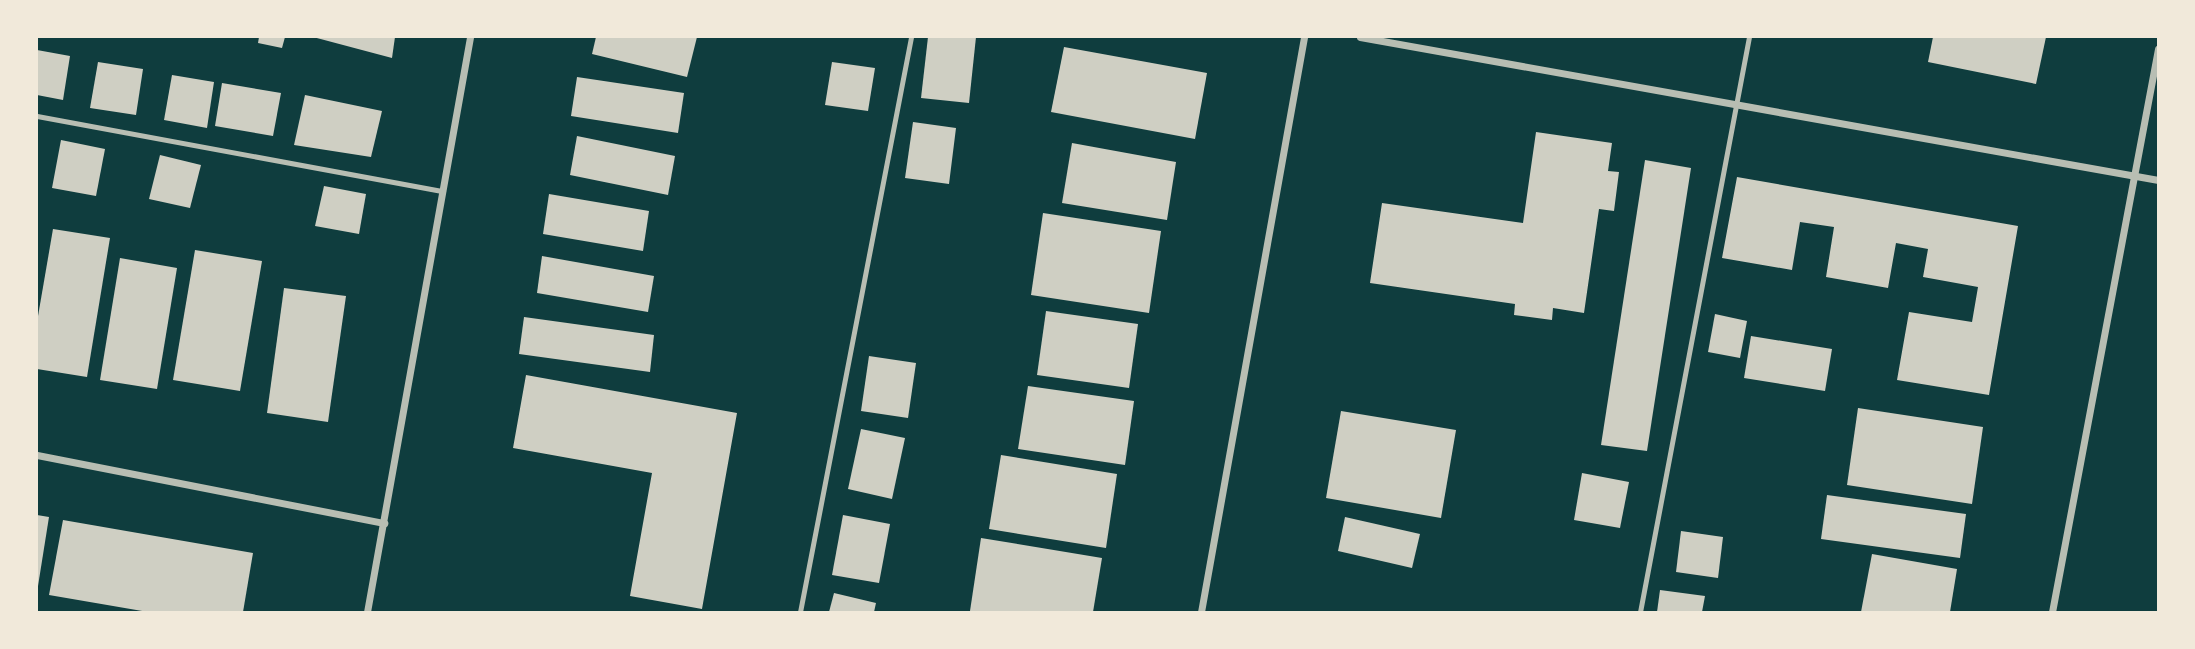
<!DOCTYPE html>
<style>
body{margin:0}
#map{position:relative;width:2195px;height:649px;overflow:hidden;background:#0f3d3e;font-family:"DejaVu Sans",sans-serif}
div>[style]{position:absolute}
.building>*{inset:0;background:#cfcfc3}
.service>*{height:5px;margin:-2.5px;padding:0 2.5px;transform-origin:2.5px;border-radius:2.5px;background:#b8beb3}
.minor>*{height:7px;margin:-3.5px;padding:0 3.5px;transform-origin:3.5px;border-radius:3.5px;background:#b8beb3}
span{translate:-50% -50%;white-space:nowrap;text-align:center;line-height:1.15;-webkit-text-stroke:7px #f1e9da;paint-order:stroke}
.frame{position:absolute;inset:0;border:38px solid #f1e9da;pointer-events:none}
</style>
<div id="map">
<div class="building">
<i style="clip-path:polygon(259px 37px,285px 37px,282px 48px,258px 43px)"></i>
<i style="clip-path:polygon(313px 37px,395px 37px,392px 58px)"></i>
<i style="clip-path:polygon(596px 37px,697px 37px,687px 77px,592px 54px)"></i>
<i style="clip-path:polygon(928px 37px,976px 37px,969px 103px,921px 98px)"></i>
<i style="clip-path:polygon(1933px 37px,2046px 37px,2036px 84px,1928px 62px)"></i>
<i style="clip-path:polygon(1064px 47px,1207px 73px,1195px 139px,1051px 112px)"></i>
<i style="clip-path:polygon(37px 50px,70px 56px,63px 100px,37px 95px)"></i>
<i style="clip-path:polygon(98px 62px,143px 69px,136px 115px,90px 108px)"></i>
<i style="clip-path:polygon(832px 62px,875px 68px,868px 111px,825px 105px)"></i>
<i style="clip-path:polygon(172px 75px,214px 82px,207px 128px,164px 120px)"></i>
<i style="clip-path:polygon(577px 77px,684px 93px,678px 133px,571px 116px)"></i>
<i style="clip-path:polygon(222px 83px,281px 93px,273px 136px,215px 126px)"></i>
<i style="clip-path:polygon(305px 95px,382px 111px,371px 157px,294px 145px)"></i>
<i style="clip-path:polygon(913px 122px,956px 128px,949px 184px,905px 178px)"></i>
<i style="clip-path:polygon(1536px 132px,1612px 143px,1608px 171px,1619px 172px,1614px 211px,1599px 209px,1584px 313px,1553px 308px,1552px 320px,1514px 315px,1515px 304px,1370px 283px,1382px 203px,1523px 223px)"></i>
<i style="clip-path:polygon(577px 136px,675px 156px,668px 195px,570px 175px)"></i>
<i style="clip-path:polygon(61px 140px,105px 149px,96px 196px,52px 188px)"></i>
<i style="clip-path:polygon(1072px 143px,1176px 162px,1167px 220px,1062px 203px)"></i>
<i style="clip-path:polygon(160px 155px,201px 165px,190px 208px,149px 199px)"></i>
<i style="clip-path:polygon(1645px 160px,1691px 168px,1647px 451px,1601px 445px)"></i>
<i style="clip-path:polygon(1737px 177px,2018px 226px,1989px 395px,1897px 380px,1909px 312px,1972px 322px,1978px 287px,1923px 277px,1928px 249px,1896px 243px,1888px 288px,1826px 277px,1834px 227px,1800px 222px,1792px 270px,1722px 258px)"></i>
<i style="clip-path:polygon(324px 186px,366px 194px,359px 234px,315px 226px)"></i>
<i style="clip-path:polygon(549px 194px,649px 211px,643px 251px,543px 234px)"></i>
<i style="clip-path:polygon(1043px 213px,1161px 231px,1149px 313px,1031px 295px)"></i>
<i style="clip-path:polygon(53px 229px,110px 238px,87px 377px,37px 369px,37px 322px)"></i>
<i style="clip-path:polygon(195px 250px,262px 261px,240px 391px,173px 380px)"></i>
<i style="clip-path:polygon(542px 256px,654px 276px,648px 312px,537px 293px)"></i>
<i style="clip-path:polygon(120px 258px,177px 268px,157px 389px,100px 380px)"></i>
<i style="clip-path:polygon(284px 288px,346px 296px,328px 422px,267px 413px)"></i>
<i style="clip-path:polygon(1046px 311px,1138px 324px,1129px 388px,1037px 375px)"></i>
<i style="clip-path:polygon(1715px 314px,1747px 321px,1740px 358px,1708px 352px)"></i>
<i style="clip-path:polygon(524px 317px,654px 335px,650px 372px,519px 354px)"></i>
<i style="clip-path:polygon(1751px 336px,1832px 349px,1825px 391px,1744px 378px)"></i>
<i style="clip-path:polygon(869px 356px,916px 363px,908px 418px,861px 411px)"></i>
<i style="clip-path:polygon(526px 375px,737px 413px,702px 609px,630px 596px,652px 473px,513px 448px)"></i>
<i style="clip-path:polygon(1028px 386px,1134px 401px,1125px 465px,1018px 449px)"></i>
<i style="clip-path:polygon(1858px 408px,1983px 427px,1972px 504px,1847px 485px)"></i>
<i style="clip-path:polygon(1341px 411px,1456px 430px,1441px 518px,1326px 498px)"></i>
<i style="clip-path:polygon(861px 429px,905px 438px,892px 499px,848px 489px)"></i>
<i style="clip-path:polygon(1001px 455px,1117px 474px,1106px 548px,989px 529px)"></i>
<i style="clip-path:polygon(1582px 473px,1629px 482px,1620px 528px,1574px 520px)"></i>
<i style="clip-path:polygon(1827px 495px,1966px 514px,1960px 558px,1821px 539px)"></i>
<i style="clip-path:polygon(37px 515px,49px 517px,38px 586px,37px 586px)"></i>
<i style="clip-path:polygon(843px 515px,890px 524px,879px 583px,832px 575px)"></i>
<i style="clip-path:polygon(1345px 517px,1420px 534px,1412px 568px,1338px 551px)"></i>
<i style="clip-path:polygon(63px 520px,253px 553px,243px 612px,148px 612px,49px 595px)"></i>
<i style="clip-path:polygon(1681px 531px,1723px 537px,1718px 578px,1676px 572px)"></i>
<i style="clip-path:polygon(981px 538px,1102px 558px,1093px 612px,970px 611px)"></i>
<i style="clip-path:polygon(1872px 554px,1957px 569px,1950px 612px,1861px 612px)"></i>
<i style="clip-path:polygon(1660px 590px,1705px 596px,1702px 612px,1657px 612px)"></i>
<i style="clip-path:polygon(834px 593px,876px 603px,874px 612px,829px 612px)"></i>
</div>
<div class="service">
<i style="left:37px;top:116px;width:413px;rotate:10.5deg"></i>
<i style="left:800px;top:612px;width:586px;rotate:-79.07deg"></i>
<i style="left:1640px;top:612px;width:585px;rotate:-79.27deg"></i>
</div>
<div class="minor">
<i style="left:1360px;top:37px;width:811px;rotate:10.16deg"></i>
<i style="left:37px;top:455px;width:354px;rotate:11.1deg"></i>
<i style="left:367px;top:612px;width:584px;rotate:-79.84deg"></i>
<i style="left:1201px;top:612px;width:584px;rotate:-79.84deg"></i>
<i style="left:2052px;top:612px;width:573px;rotate:-79.34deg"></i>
</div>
<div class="frame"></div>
</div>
